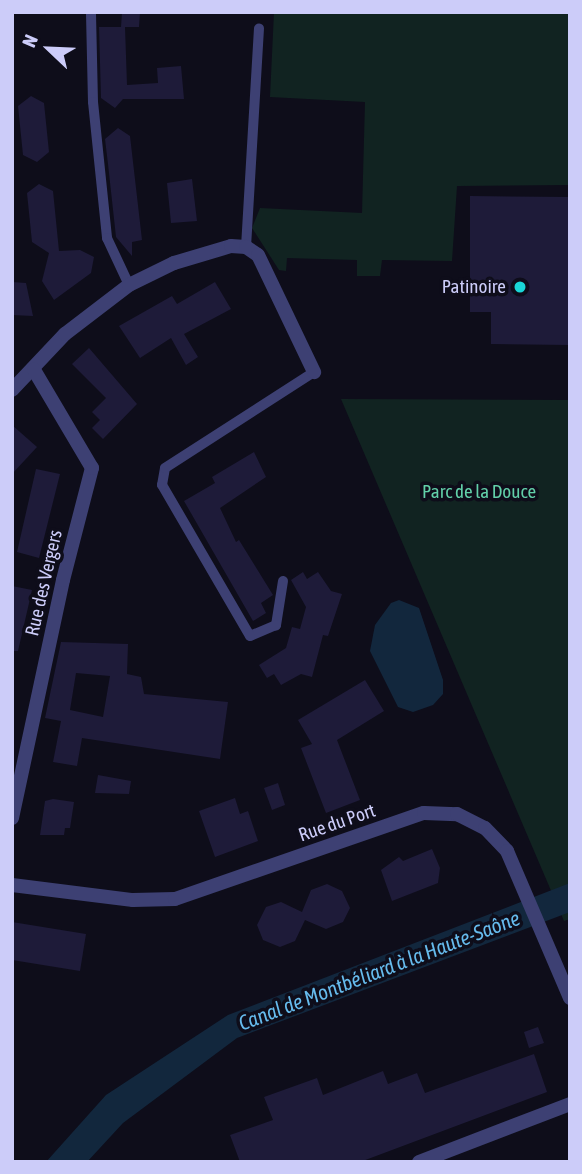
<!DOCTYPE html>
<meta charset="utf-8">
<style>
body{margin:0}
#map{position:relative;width:582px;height:1174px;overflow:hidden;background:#0e0d1a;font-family:"Asap Condensed",sans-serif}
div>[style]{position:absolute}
.green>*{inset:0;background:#112321}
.water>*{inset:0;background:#12273d}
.building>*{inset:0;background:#1e1b39}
.service>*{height:10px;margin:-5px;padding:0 5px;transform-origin:5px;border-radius:5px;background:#3d4073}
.minor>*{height:14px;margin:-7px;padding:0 7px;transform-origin:7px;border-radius:7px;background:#3d4073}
.dots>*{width:19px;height:19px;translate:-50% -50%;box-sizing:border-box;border:4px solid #0e0d1a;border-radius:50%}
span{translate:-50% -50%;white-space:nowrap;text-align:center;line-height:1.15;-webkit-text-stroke:7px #0e0d1a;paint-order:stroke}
.poi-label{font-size:19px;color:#ccccf9}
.right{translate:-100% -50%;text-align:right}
.park-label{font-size:19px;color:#62cfa9}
.street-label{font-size:19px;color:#ccccf9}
.water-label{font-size:21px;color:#66bbed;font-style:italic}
.frame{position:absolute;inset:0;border:14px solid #ccccf9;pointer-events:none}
.north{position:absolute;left:14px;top:14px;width:70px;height:70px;-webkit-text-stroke:5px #0e0d1a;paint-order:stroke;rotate:293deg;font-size:19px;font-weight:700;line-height:28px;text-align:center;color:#ccccf9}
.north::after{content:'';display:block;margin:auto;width:24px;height:32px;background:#ccccf9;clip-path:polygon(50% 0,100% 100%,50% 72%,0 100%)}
</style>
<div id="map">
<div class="green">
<i style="clip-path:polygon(274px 12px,570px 12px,568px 185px,457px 186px,452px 261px,382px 260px,380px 276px,357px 276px,357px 260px,287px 258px,286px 271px,279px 270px,252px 228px,260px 208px,362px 213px,365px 102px,270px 97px)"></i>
<i style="clip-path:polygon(341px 399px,570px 400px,570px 919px,564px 921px)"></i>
</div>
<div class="water">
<i style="clip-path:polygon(399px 600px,419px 608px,443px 680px,443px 694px,433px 705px,413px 712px,398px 707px,370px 651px,375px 625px,391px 603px)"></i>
<i style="clip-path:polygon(570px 883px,570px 912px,237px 1038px,123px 1123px,87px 1162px,46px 1162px,106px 1095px,228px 1015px)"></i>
</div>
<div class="building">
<i style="clip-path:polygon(122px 12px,140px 12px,139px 27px,125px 27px,127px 85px,158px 83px,157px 68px,181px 66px,184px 99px,123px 99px,115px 108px,101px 98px,99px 27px,121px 27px)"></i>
<i style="clip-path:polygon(31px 96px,44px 103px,49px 152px,37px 162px,23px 155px,18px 106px)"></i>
<i style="clip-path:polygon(118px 128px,130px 136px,142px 240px,132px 242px,132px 256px,116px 237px,108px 164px,105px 139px)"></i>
<i style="clip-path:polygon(192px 179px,197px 221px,171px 223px,167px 183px)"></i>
<i style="clip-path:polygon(39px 184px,53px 191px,59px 251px,80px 250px,94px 257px,91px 273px,54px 300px,42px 281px,49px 253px,32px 242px,27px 193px)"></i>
<i style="clip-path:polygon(470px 196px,570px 197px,570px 345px,491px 344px,491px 312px,470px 312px)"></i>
<i style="clip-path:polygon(12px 282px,26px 283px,33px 316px,12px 315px)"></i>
<i style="clip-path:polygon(215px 282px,231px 309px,184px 334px,198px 357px,186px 365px,171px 338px,140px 358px,119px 326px,172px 296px,177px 304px)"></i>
<i style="clip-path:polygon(89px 348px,137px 404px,103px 439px,92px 428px,100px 420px,92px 412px,106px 398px,72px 364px)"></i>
<i style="clip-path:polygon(12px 425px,37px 447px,12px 474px)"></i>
<i style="clip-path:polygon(254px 452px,266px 477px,220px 508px,236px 542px,239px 540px,273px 595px,261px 603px,266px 613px,253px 621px,184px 501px,215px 483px,212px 477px)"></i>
<i style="clip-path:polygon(36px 469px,60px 474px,39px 558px,17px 552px)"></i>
<i style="clip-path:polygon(303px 572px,307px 579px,318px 572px,331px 591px,342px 594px,328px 636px,323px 635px,312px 677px,301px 674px,281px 685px,274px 674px,267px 678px,259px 665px,286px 648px,292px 627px,300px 629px,306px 607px,291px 580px)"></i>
<i style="clip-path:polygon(12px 586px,32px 590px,18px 651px,12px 651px)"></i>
<i style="clip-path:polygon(evenodd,61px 642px,128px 644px,127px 674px,141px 677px,144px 694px,228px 702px,220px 759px,82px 738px,77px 766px,53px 762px,61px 721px,45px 718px,61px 642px,76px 673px,110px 676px,103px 717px,70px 710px,76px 673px)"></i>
<i style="clip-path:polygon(365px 680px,384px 711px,337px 740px,360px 800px,326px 813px,301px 748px,312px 744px,298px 720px)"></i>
<i style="clip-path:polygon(98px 775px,131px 781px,129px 794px,95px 793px)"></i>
<i style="clip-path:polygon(278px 783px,285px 805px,272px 810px,264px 788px)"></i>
<i style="clip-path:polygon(235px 798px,240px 814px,248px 811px,258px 841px,215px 857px,199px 811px)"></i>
<i style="clip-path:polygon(53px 799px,74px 802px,70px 828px,65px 828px,64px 835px,40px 835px,45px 801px)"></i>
<i style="clip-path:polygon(432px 849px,440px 868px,438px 883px,392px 901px,381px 870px,399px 857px,403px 861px)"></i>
<i style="clip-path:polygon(327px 884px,342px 891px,350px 908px,343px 922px,326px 929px,305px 920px,295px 941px,280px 947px,263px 940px,257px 925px,266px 907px,281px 902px,302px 912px,311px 890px)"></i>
<i style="clip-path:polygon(12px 922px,86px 934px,80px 971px,12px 960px)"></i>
<i style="clip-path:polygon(538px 1027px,544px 1043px,529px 1048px,524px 1032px)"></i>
<i style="clip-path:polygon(534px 1054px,547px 1092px,360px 1162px,240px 1162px,230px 1135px,273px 1120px,264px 1097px,317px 1078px,323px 1095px,383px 1071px,388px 1084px,417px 1073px,425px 1093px)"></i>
</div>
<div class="service">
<i style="left:91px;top:14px;width:88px;rotate:88.7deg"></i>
<i style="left:93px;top:102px;width:137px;rotate:84.1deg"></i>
<i style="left:107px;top:238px;width:52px;rotate:64.9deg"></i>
<i style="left:246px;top:247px;width:219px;rotate:-86.6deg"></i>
<i style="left:283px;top:581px;width:45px;rotate:99deg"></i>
<i style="left:276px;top:625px;width:28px;rotate:157deg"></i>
<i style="left:250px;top:636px;width:175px;rotate:-120.2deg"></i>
<i style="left:162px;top:485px;width:17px;rotate:-80deg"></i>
<i style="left:165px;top:468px;width:177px;rotate:-32.8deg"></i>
</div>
<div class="minor">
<i style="left:12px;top:390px;width:77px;rotate:-46.6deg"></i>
<i style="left:65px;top:334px;width:81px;rotate:-37.4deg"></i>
<i style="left:129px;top:285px;width:50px;rotate:-26.1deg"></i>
<i style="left:174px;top:263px;width:59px;rotate:-16.6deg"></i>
<i style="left:231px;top:246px;width:15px;rotate:4deg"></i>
<i style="left:246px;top:247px;width:14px;rotate:34deg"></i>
<i style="left:258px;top:255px;width:130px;rotate:64.4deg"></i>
<i style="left:12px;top:818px;width:243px;rotate:-77.9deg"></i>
<i style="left:63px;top:580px;width:116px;rotate:-75.5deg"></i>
<i style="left:92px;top:468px;width:114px;rotate:-120.6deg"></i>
<i style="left:12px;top:885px;width:122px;rotate:7.1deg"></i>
<i style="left:133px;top:900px;width:42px;rotate:-1.4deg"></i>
<i style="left:175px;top:899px;width:263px;rotate:-19.1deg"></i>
<i style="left:424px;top:813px;width:33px;rotate:2deg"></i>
<i style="left:457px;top:814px;width:31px;rotate:27deg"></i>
<i style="left:485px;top:828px;width:32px;rotate:46deg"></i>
<i style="left:507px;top:851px;width:160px;rotate:66.8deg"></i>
<i style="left:419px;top:1162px;width:162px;rotate:-21deg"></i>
</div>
<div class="dots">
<i style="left:520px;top:287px;background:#1ad6d7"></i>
</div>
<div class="poi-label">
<span class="right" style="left:506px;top:287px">Patinoire</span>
</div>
<div class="park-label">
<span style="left:479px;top:492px">Parc de la Douce</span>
</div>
<div class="street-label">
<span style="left:44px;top:583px;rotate:-77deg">Rue des Vergers</span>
<span style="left:337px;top:823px;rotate:-19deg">Rue du Port</span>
</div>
<div class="water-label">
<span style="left:379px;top:970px;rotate:-21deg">Canal de Montbéliard à la Haute-Saône</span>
</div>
<div class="frame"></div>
<div class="north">N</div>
</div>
